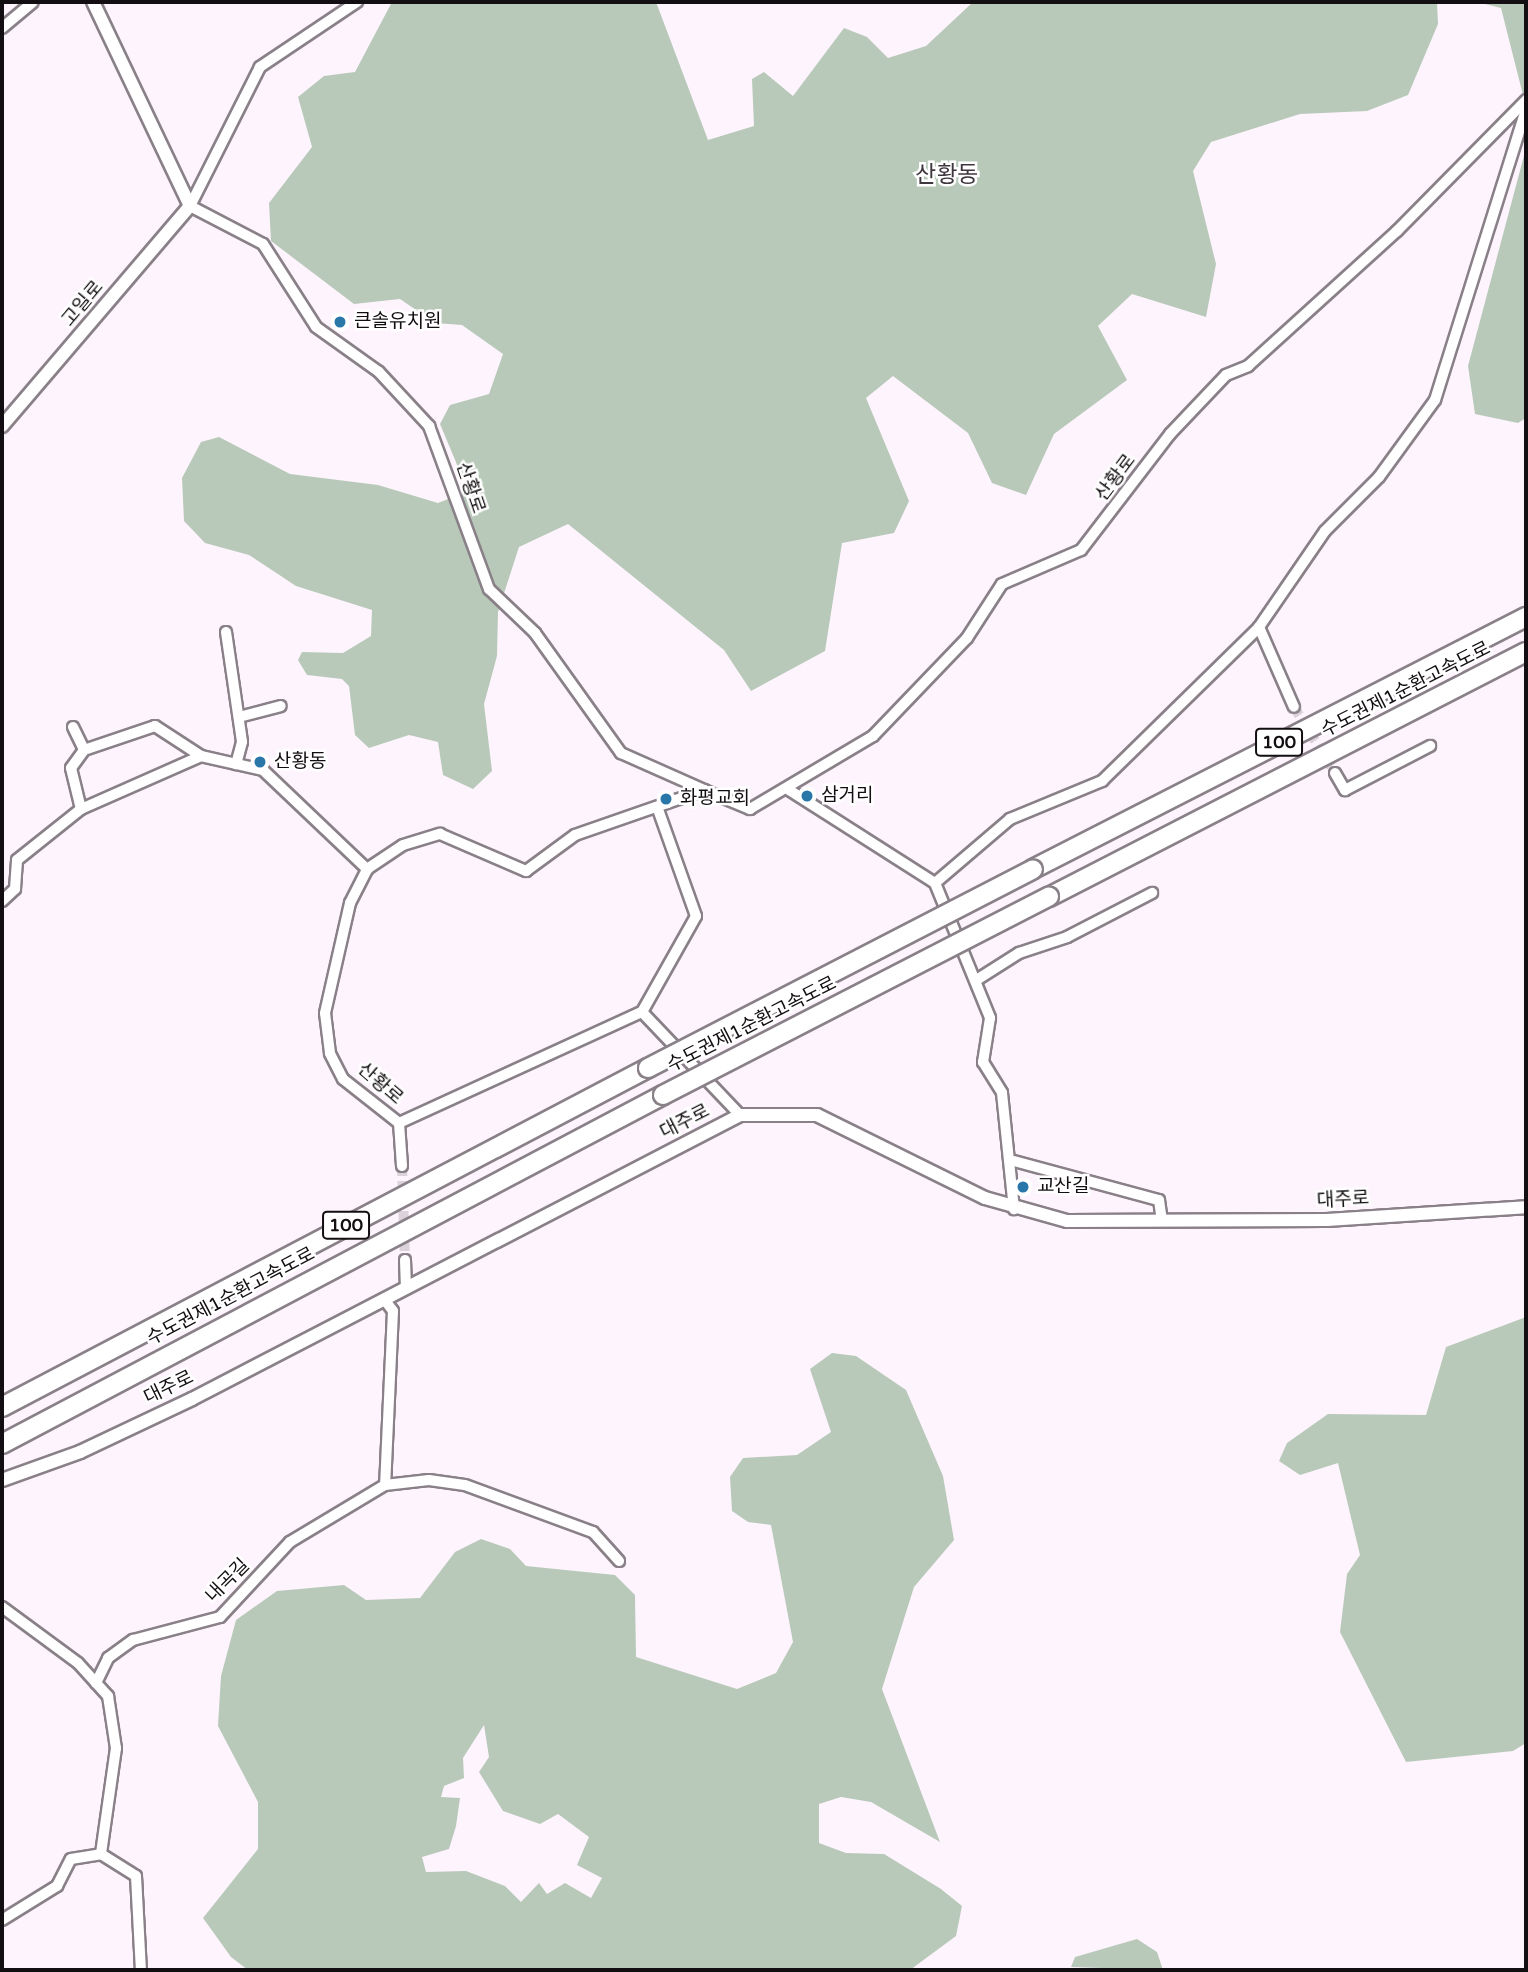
<!DOCTYPE html>
<meta charset="utf-8">
<style>
body{margin:0}
#map{position:relative;width:1528px;height:1972px;overflow:hidden;background:#fef4fd;font-family:"Varela Round","Noto Sans KR",sans-serif}
div>[style]{position:absolute}
.green>*{inset:0;background:#b8c9b9}
.minor-tunnel>*{height:10px;margin-top:-5px;transform-origin:0;background:repeating-linear-gradient(90deg,#dbd2da 0 10px,transparent 0 15px)}
.roads{filter:drop-shadow(2px 0 #898088) drop-shadow(-2px 0 #898088) drop-shadow(0 2px #898088) drop-shadow(0 -2px #898088)}
.minor>*{height:10px;margin:-5px;padding:0 5px;transform-origin:5px;border-radius:5px;background:#fff}
.tertiary>*{height:12px;margin:-6px;padding:0 6px;transform-origin:6px;border-radius:6px;background:#fff}
.motorway>*{height:18px;margin:-9px;padding:0 9px;transform-origin:9px;border-radius:9px;background:#fff}
.bridges{filter:drop-shadow(2px 0 #898088) drop-shadow(-2px 0 #898088) drop-shadow(0 2px #898088) drop-shadow(0 -2px #898088)}
.motorway-bridge>*{height:18px;margin:-9px;padding:0 9px;transform-origin:9px;border-radius:9px;background:#fff}
.dots>*{width:19px;height:19px;translate:-50% -50%;box-sizing:border-box;border:4px solid #fff;border-radius:50%}
span{translate:-50% -50%;white-space:nowrap;text-align:center;line-height:1.15;-webkit-text-stroke:5px #fff;paint-order:stroke}
.shield-label span{padding:2px 5px;background:#fff;border:2px solid;border-radius:5px;-webkit-text-stroke-width:0}
.shield-label{font-size:18px;color:#120e11;font-weight:700}
.street-label{font-size:19px;color:#120e11}
.poi-label{font-size:19px;color:#120e11}
.left{translate:0 -50%;text-align:left}
.quarter-label{font-size:23px;color:#3f373e}
.frame{position:absolute;inset:0;border:4px solid #120e11;pointer-events:none}
</style>
<div id="map">
<div class="green">
<i style="clip-path:polygon(392px 2px,656px 2px,708px 140px,754px 126px,752px 79px,764px 72px,793px 96px,844px 28px,867px 37px,888px 58px,926px 46px,973px 2px,1437px 2px,1438px 24px,1408px 95px,1367px 111px,1300px 114px,1211px 142px,1193px 171px,1216px 264px,1206px 317px,1132px 294px,1098px 326px,1127px 380px,1054px 434px,1026px 495px,992px 483px,968px 433px,893px 376px,866px 398px,909px 501px,894px 533px,842px 543px,825px 651px,751px 691px,724px 650px,568px 524px,519px 547px,498px 612px,497px 656px,484px 704px,492px 771px,473px 789px,443px 775px,438px 742px,409px 735px,369px 748px,355px 735px,349px 686px,342px 679px,307px 675px,298px 660px,302px 652px,343px 653px,371px 636px,372px 610px,296px 586px,249px 555px,205px 543px,184px 521px,182px 478px,201px 442px,219px 437px,290px 474px,378px 485px,438px 503px,468px 491px,440px 424px,450px 405px,489px 394px,503px 354px,462px 325px,435px 323px,400px 299px,354px 304px,271px 241px,269px 203px,312px 147px,298px 97px,324px 76px,355px 72px)"></i>
<i style="clip-path:polygon(1477px 2px,1526px 2px,1526px 107px,1501px 8px)"></i>
<i style="clip-path:polygon(1526px 148px,1526px 418px,1518px 423px,1475px 414px,1468px 366px)"></i>
<i style="clip-path:polygon(1526px 1317px,1526px 1743px,1513px 1751px,1406px 1762px,1340px 1632px,1347px 1574px,1360px 1555px,1338px 1463px,1300px 1475px,1279px 1461px,1287px 1443px,1328px 1414px,1426px 1415px,1446px 1347px)"></i>
<i style="clip-path:polygon(evenodd,832px 1353px,856px 1356px,906px 1390px,943px 1476px,954px 1540px,914px 1587px,882px 1689px,940px 1842px,871px 1802px,841px 1797px,819px 1804px,819px 1843px,846px 1853px,884px 1854px,941px 1889px,962px 1906px,956px 1936px,910px 1970px,248px 1970px,231px 1957px,203px 1918px,258px 1849px,258px 1802px,218px 1726px,221px 1676px,236px 1620px,277px 1591px,344px 1585px,366px 1600px,420px 1598px,455px 1552px,481px 1539px,510px 1549px,526px 1566px,615px 1575px,635px 1595px,636px 1657px,737px 1689px,776px 1673px,793px 1642px,771px 1525px,748px 1522px,732px 1511px,730px 1477px,743px 1458px,797px 1455px,831px 1432px,810px 1369px,832px 1353px,484px 1725px,489px 1757px,479px 1772px,503px 1811px,540px 1824px,558px 1814px,589px 1837px,577px 1865px,602px 1878px,591px 1898px,565px 1883px,547px 1894px,539px 1883px,521px 1902px,505px 1886px,466px 1871px,426px 1872px,422px 1857px,449px 1849px,456px 1826px,460px 1798px,441px 1797px,444px 1786px,464px 1778px,463px 1758px,484px 1725px)"></i>
<i style="clip-path:polygon(1137px 1939px,1157px 1952px,1163px 1970px,1071px 1967px,1075px 1957px)"></i>
</div>
<div class="minor-tunnel">
<i style="left:1294px;top:707px;width:78px;rotate:58.2deg"></i>
<i style="left:402px;top:1166px;width:94px;rotate:88.2deg"></i>
</div>
<div class="roads">
<div class="minor">
<i style="left:357px;top:2px;width:117px;rotate:146.2deg"></i>
<i style="left:260px;top:67px;width:156px;rotate:116.7deg"></i>
<i style="left:190px;top:206px;width:82px;rotate:27.5deg"></i>
<i style="left:263px;top:244px;width:98px;rotate:57.4deg"></i>
<i style="left:316px;top:327px;width:77px;rotate:35.5deg"></i>
<i style="left:379px;top:372px;width:74px;rotate:47.2deg"></i>
<i style="left:429px;top:426px;width:174px;rotate:69.8deg"></i>
<i style="left:489px;top:589px;width:64px;rotate:43.7deg"></i>
<i style="left:535px;top:633px;width:148px;rotate:54.4deg"></i>
<i style="left:621px;top:753px;width:91px;rotate:24deg"></i>
<i style="left:2px;top:28px;width:40px;rotate:-40deg"></i>
<i style="left:1259px;top:627px;width:87px;rotate:66.4deg"></i>
<i style="left:226px;top:632px;width:111px;rotate:81.7deg"></i>
<i style="left:242px;top:742px;width:23px;rotate:105deg"></i>
<i style="left:239px;top:717px;width:43px;rotate:-14.7deg"></i>
<i style="left:73px;top:727px;width:25px;rotate:64deg"></i>
<i style="left:1335px;top:773px;width:20px;rotate:60deg"></i>
<i style="left:1345px;top:790px;width:96px;rotate:-27.4deg"></i>
<i style="left:789px;top:790px;width:173px;rotate:32.5deg"></i>
<i style="left:935px;top:883px;width:146px;rotate:67.8deg"></i>
<i style="left:990px;top:1018px;width:45px;rotate:99deg"></i>
<i style="left:983px;top:1062px;width:36px;rotate:58deg"></i>
<i style="left:1002px;top:1093px;width:117px;rotate:84.1deg"></i>
<i style="left:81px;top:809px;width:42px;rotate:-103.7deg"></i>
<i style="left:71px;top:768px;width:22px;rotate:-54deg"></i>
<i style="left:84px;top:750px;width:75px;rotate:-18.7deg"></i>
<i style="left:155px;top:726px;width:55px;rotate:33.1deg"></i>
<i style="left:935px;top:883px;width:99px;rotate:-40.5deg"></i>
<i style="left:1010px;top:819px;width:100px;rotate:-22.4deg"></i>
<i style="left:1102px;top:781px;width:220px;rotate:-44.4deg"></i>
<i style="left:1259px;top:627px;width:116px;rotate:-55.5deg"></i>
<i style="left:1325px;top:531px;width:76px;rotate:-45deg"></i>
<i style="left:1379px;top:477px;width:95px;rotate:-54deg"></i>
<i style="left:1435px;top:400px;width:304px;rotate:-72.6deg"></i>
<i style="left:2px;top:901px;width:18px;rotate:-43deg"></i>
<i style="left:15px;top:889px;width:29px;rotate:-86deg"></i>
<i style="left:17px;top:860px;width:82px;rotate:-38.6deg"></i>
<i style="left:81px;top:809px;width:131px;rotate:-23.8deg"></i>
<i style="left:201px;top:756px;width:64px;rotate:12.7deg"></i>
<i style="left:263px;top:770px;width:144px;rotate:43.6deg"></i>
<i style="left:978px;top:979px;width:49px;rotate:-32.4deg"></i>
<i style="left:1019px;top:953px;width:51px;rotate:-18.4deg"></i>
<i style="left:1067px;top:937px;width:96px;rotate:-27.4deg"></i>
<i style="left:642px;top:1012px;width:110px;rotate:-60.6deg"></i>
<i style="left:696px;top:916px;width:114px;rotate:-109.6deg"></i>
<i style="left:399px;top:1123px;width:71px;rotate:-141.8deg"></i>
<i style="left:343px;top:1079px;width:29px;rotate:-117deg"></i>
<i style="left:330px;top:1053px;width:40px;rotate:-97.1deg"></i>
<i style="left:325px;top:1013px;width:113px;rotate:-77.2deg"></i>
<i style="left:350px;top:903px;width:38px;rotate:-63deg"></i>
<i style="left:367px;top:869px;width:43px;rotate:-33.7deg"></i>
<i style="left:403px;top:845px;width:39px;rotate:-17deg"></i>
<i style="left:440px;top:834px;width:94px;rotate:23.3deg"></i>
<i style="left:526px;top:871px;width:61px;rotate:-36.3deg"></i>
<i style="left:575px;top:835px;width:137px;rotate:-19.2deg"></i>
<i style="left:704px;top:790px;width:50px;rotate:22.4deg"></i>
<i style="left:750px;top:809px;width:143px;rotate:-30.7deg"></i>
<i style="left:873px;top:736px;width:136px;rotate:-46.2deg"></i>
<i style="left:967px;top:638px;width:64px;rotate:-57.1deg"></i>
<i style="left:1002px;top:584px;width:86px;rotate:-23.3deg"></i>
<i style="left:1081px;top:550px;width:146px;rotate:-52.5deg"></i>
<i style="left:1170px;top:434px;width:81px;rotate:-46.5deg"></i>
<i style="left:1226px;top:375px;width:24px;rotate:-22deg"></i>
<i style="left:1248px;top:366px;width:201px;rotate:-42.2deg"></i>
<i style="left:1397px;top:231px;width:184px;rotate:-45.4deg"></i>
<i style="left:399px;top:1123px;width:267px;rotate:-24.6deg"></i>
<i style="left:642px;top:1012px;width:142px;rotate:46.4deg"></i>
<i style="left:399px;top:1123px;width:43px;rotate:86deg"></i>
<i style="left:1014px;top:1161px;width:150px;rotate:15.1deg"></i>
<i style="left:1159px;top:1200px;width:21px;rotate:82deg"></i>
<i style="left:405px;top:1260px;width:28px;rotate:88deg"></i>
<i style="left:384px;top:1299px;width:15px;rotate:53deg"></i>
<i style="left:393px;top:1311px;width:174px;rotate:92.6deg"></i>
<i style="left:385px;top:1485px;width:44px;rotate:-6.5deg"></i>
<i style="left:429px;top:1480px;width:36px;rotate:8deg"></i>
<i style="left:465px;top:1485px;width:136px;rotate:20.2deg"></i>
<i style="left:593px;top:1532px;width:39px;rotate:48deg"></i>
<i style="left:2px;top:1607px;width:94px;rotate:36.4deg"></i>
<i style="left:78px;top:1663px;width:45px;rotate:47.7deg"></i>
<i style="left:108px;top:1696px;width:53px;rotate:81.3deg"></i>
<i style="left:116px;top:1748px;width:107px;rotate:98.1deg"></i>
<i style="left:101px;top:1854px;width:41px;rotate:32.2deg"></i>
<i style="left:136px;top:1876px;width:94px;rotate:87deg"></i>
<i style="left:96px;top:1683px;width:28px;rotate:-64deg"></i>
<i style="left:108px;top:1658px;width:31px;rotate:-36deg"></i>
<i style="left:133px;top:1640px;width:90px;rotate:-14.8deg"></i>
<i style="left:220px;top:1617px;width:103px;rotate:-47deg"></i>
<i style="left:290px;top:1542px;width:111px;rotate:-31deg"></i>
<i style="left:2px;top:1920px;width:65px;rotate:-31.7deg"></i>
<i style="left:57px;top:1886px;width:30px;rotate:-63deg"></i>
<i style="left:71px;top:1859px;width:30px;rotate:-9deg"></i>
</div>
<div class="tertiary">
<i style="left:2px;top:426px;width:289px;rotate:-49.5deg"></i>
<i style="left:190px;top:206px;width:226px;rotate:-115.4deg"></i>
<i style="left:2px;top:1480px;width:83px;rotate:-19.7deg"></i>
<i style="left:80px;top:1452px;width:124px;rotate:-25.3deg"></i>
<i style="left:192px;top:1399px;width:617px;rotate:-27.4deg"></i>
<i style="left:740px;top:1115px;width:77px"></i>
<i style="left:817px;top:1115px;width:187px;rotate:26.3deg"></i>
<i style="left:985px;top:1198px;width:85px;rotate:15.7deg"></i>
<i style="left:1067px;top:1221px;width:260px;rotate:-0.2deg"></i>
<i style="left:1327px;top:1220px;width:199px;rotate:-3.7deg"></i>
</div>
<div class="motorway">
<i style="left:1033px;top:869px;width:554px;rotate:-27.07deg"></i>
<i style="left:1049px;top:897px;width:536px;rotate:-27.19deg"></i>
<i style="left:2px;top:1407px;width:730px;rotate:-27.69deg"></i>
<i style="left:2px;top:1444px;width:747px;rotate:-27.83deg"></i>
</div>
</div>
<div class="bridges">
<div class="motorway-bridge">
<i style="left:648px;top:1068px;width:433px;rotate:-27.3deg"></i>
<i style="left:663px;top:1095px;width:434px;rotate:-27.2deg"></i>
</div>
</div>
<div class="dots">
<i style="left:340px;top:322px;background:#2976a9"></i>
<i style="left:260px;top:762px;background:#2976a9"></i>
<i style="left:807px;top:796px;background:#2976a9"></i>
<i style="left:666px;top:799px;background:#2976a9"></i>
<i style="left:1023px;top:1187px;background:#2976a9"></i>
</div>
<div class="shield-label">
<span style="left:1279px;top:742px">100</span>
<span style="left:346px;top:1225px">100</span>
</div>
<div class="street-label">
<span style="left:83px;top:304px;rotate:-50deg">고일로</span>
<span style="left:1116px;top:478px;rotate:-53deg">산황로</span>
<span style="left:470px;top:488px;rotate:71deg">산황로</span>
<span style="left:1406px;top:690px;rotate:-27deg">수도권제1순환고속도로</span>
<span style="left:752px;top:1025px;rotate:-27deg">수도권제1순환고속도로</span>
<span style="left:380px;top:1084px;rotate:41deg">산황로</span>
<span style="left:685px;top:1122px;rotate:-27deg">대주로</span>
<span style="left:1343px;top:1200px;rotate:-3deg">대주로</span>
<span style="left:231px;top:1297px;rotate:-28deg">수도권제1순환고속도로</span>
<span style="left:169px;top:1388px;rotate:-26deg">대주로</span>
<span style="left:228px;top:1581px;rotate:-45deg">내곡길</span>
</div>
<div class="poi-label">
<span class="left" style="left:354px;top:322px">큰솔유치원</span>
<span class="left" style="left:274px;top:762px">산황동</span>
<span class="left" style="left:821px;top:796px">삼거리</span>
<span class="left" style="left:680px;top:799px">화평교회</span>
<span class="left" style="left:1037px;top:1187px">교산길</span>
</div>
<div class="quarter-label">
<span style="left:947px;top:175px">산황동</span>
</div>
<div class="frame"></div>
</div>
